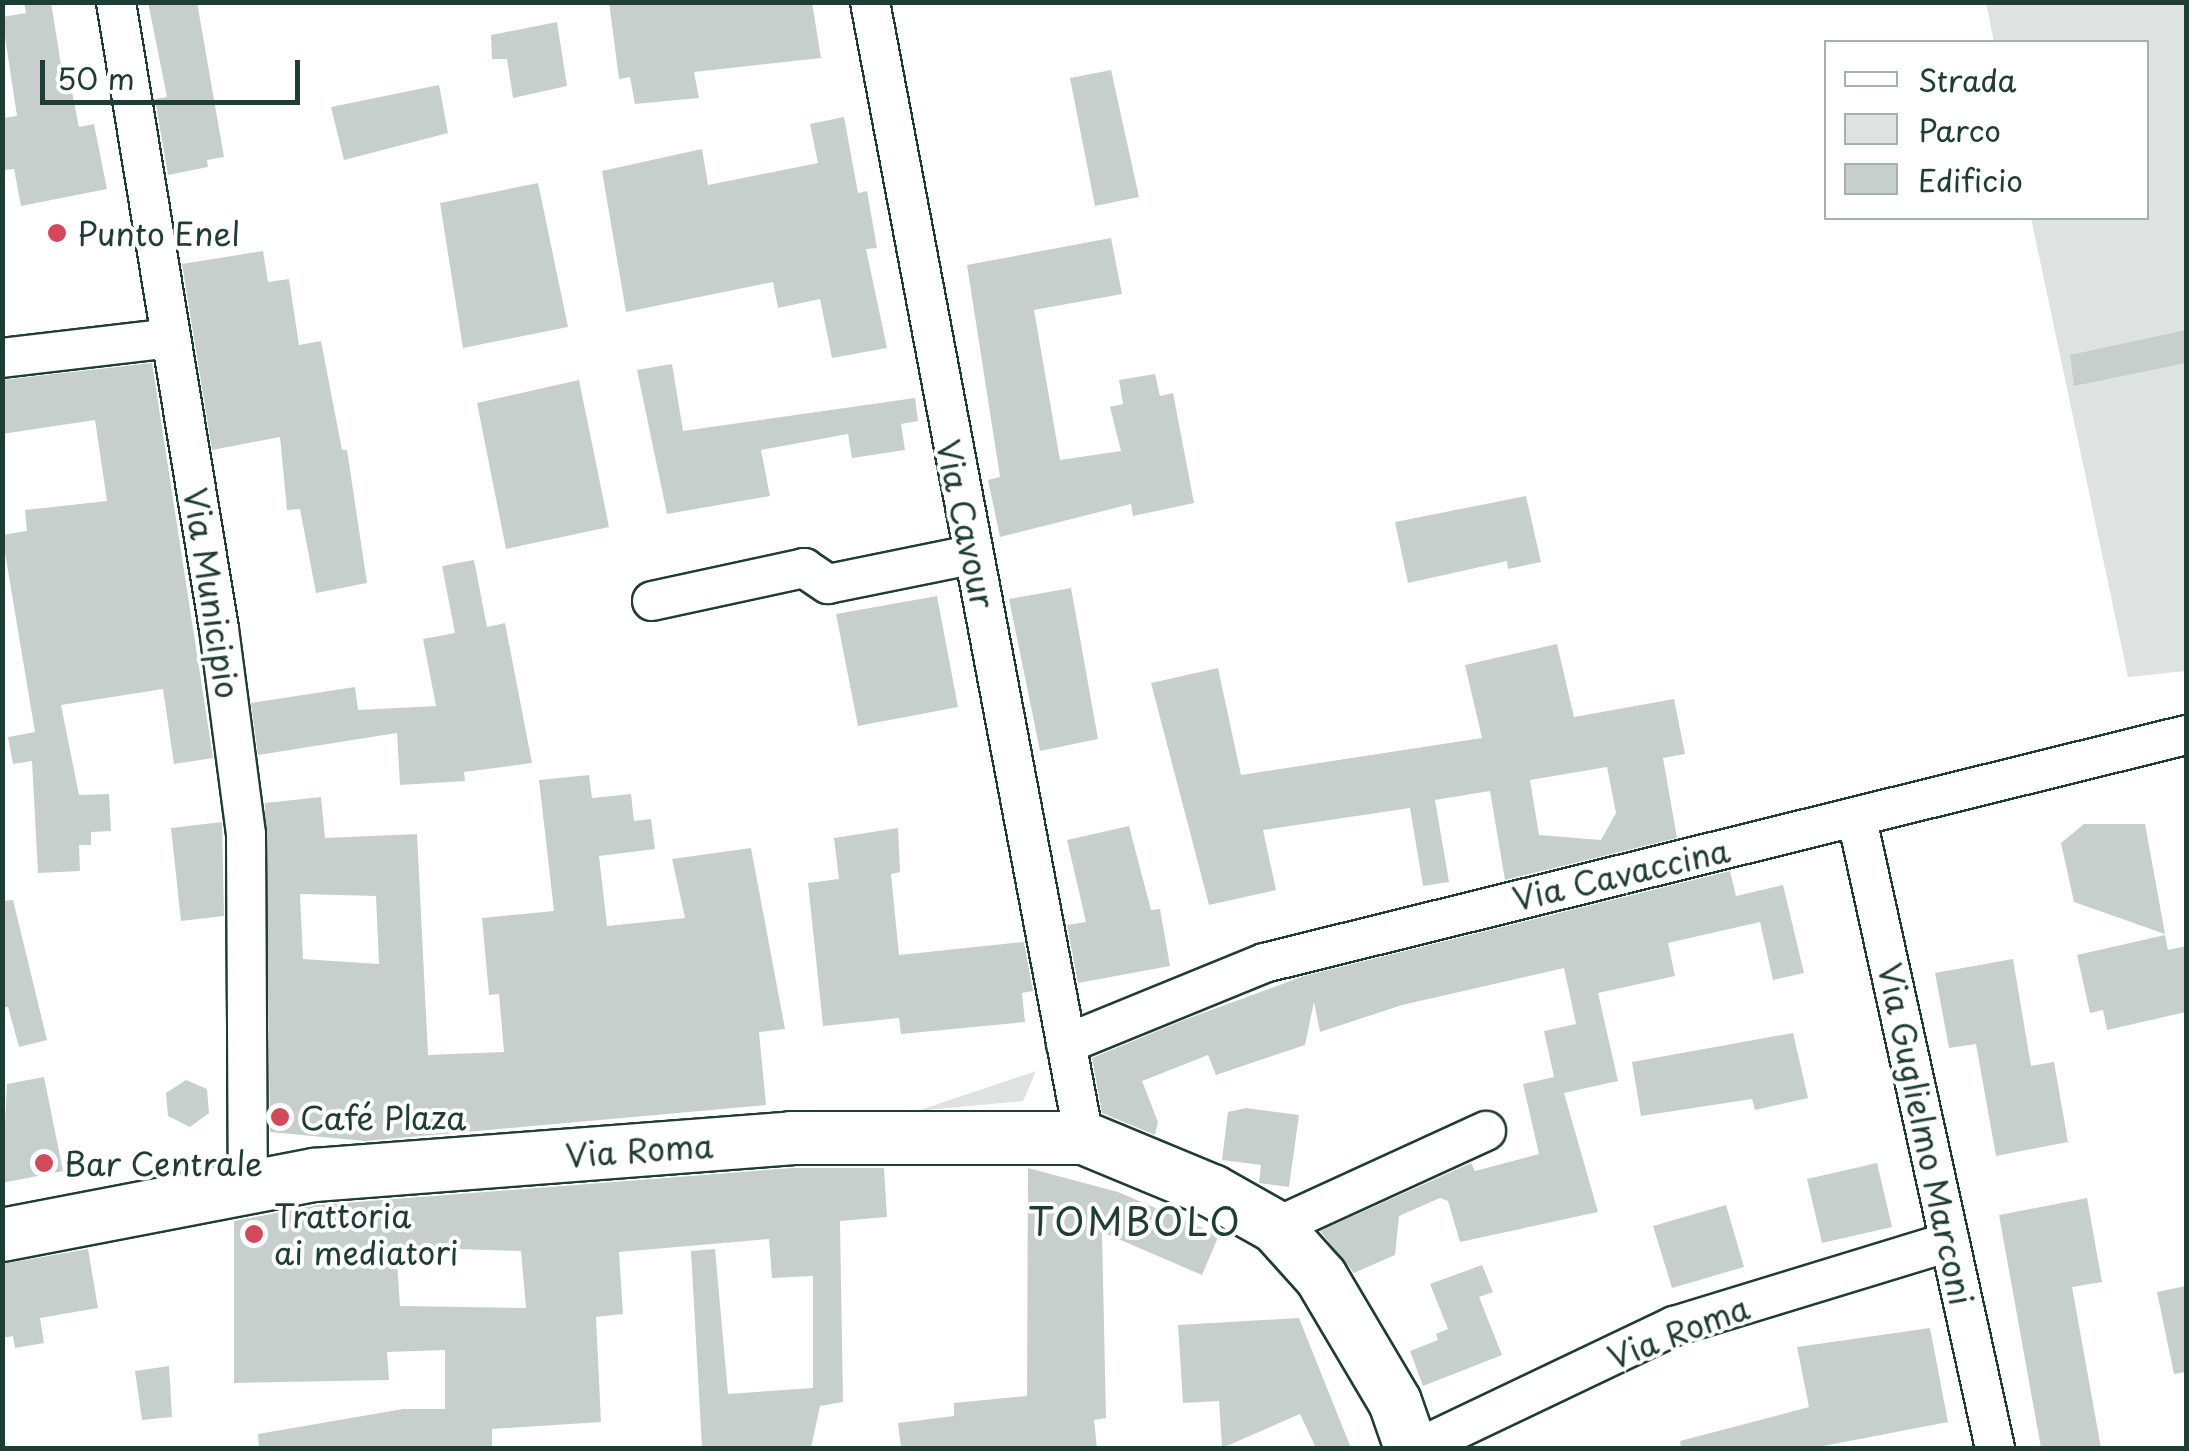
<!DOCTYPE html>
<meta charset="utf-8">
<style>
body{margin:0}
#map{position:relative;width:2189px;height:1451px;overflow:hidden;background:#fff;font-family:"Playpen Sans",sans-serif}
div>[style]{position:absolute}
.green>*{inset:0;background:#dee3e2}
.building>*{inset:0;background:#c7cfcc}
.roads{filter:drop-shadow(2px 0 #1f3d34) drop-shadow(-2px 0 #1f3d34) drop-shadow(0 2px #1f3d34) drop-shadow(0 -2px #1f3d34)}
.minor>*{height:38px;margin:-19px;padding:0 19px;transform-origin:19px;border-radius:19px;background:#fff}
.secondary>*{height:52px;margin:-26px;padding:0 26px;transform-origin:26px;border-radius:26px;background:#fff}
.dots>*{width:28px;height:28px;translate:-50% -50%;box-sizing:border-box;border:5px solid #fff;border-radius:50%}
span{translate:-50% -50%;white-space:nowrap;text-align:center;line-height:1.15;-webkit-text-stroke:8px #fff;paint-order:stroke}
.poi-label{font-size:32px;color:#1f3d34}
.left{translate:0 -50%;text-align:left}
.street-label{font-size:32px;color:#1f3d34}
.quarter-label{font-size:38px;color:#1f3d34;letter-spacing:2.5px}
.frame{position:absolute;inset:0;border:5px solid #1f3d34;pointer-events:none}
.legend{position:absolute;left:1824px;top:40px;width:325px;height:180px;box-sizing:border-box;background:#fff;border:2px solid #a5b1ae;margin:0;padding:12px 18px;list-style:none;font-size:30px;color:#1f3d34}
.legend li{display:flex;align-items:center;gap:20px;height:50px}
.legend b{width:50px;border:2px solid #a5b1ae}
.scale{position:absolute;left:40px;top:60px;width:260px;height:45px;box-sizing:border-box;border:5px solid #1f3d34;border-top:0;padding-left:12px;font-size:30px;line-height:35px;white-space:nowrap;color:#1f3d34;-webkit-text-stroke:8px #fff;paint-order:stroke}
</style>
<div id="map">
<div class="green">
<i style="clip-path:polygon(1986px 3px,2186px 3px,2186px 671px,2128px 677px,2031px 218px,2146px 218px,2146px 42px,1994px 42px)"></i>
<i style="clip-path:polygon(1036px 1071px,1023px 1101px,917px 1111px)"></i>
</div>
<div class="building">
<i style="clip-path:polygon(24px 2px,51px 2px,64px 83px,70px 82px,79px 127px,94px 124px,107px 189px,21px 206px,14px 169px,2px 170px,2px 118px,17px 116px,2px 17px,26px 13px)"></i>
<i style="clip-path:polygon(148px 2px,197px 2px,224px 157px,207px 160px,208px 167px,168px 175px,155px 99px,167px 97px)"></i>
<i style="clip-path:polygon(609px 2px,812px 2px,821px 58px,694px 72px,699px 98px,635px 104px,630px 77px,619px 79px)"></i>
<i style="clip-path:polygon(557px 22px,567px 86px,513px 98px,507px 59px,492px 59px,491px 35px)"></i>
<i style="clip-path:polygon(1111px 70px,1139px 197px,1095px 206px,1070px 78px)"></i>
<i style="clip-path:polygon(439px 85px,448px 133px,344px 160px,331px 107px)"></i>
<i style="clip-path:polygon(844px 117px,858px 193px,867px 191px,877px 248px,866px 249px,887px 348px,832px 358px,820px 299px,778px 308px,773px 282px,626px 312px,602px 171px,702px 149px,708px 185px,818px 163px,810px 124px)"></i>
<i style="clip-path:polygon(538px 183px,568px 327px,463px 348px,440px 203px)"></i>
<i style="clip-path:polygon(1111px 238px,1122px 294px,1034px 310px,1060px 460px,1121px 451px,1110px 407px,1123px 404px,1119px 380px,1155px 374px,1160px 396px,1173px 393px,1194px 503px,1133px 516px,1131px 504px,1000px 537px,988px 480px,1000px 477px,967px 265px)"></i>
<i style="clip-path:polygon(263px 251px,268px 282px,289px 279px,299px 345px,321px 341px,342px 450px,347px 450px,367px 583px,316px 593px,300px 509px,287px 510px,280px 437px,212px 450px,182px 264px)"></i>
<i style="clip-path:polygon(2186px 330px,2186px 363px,2074px 386px,2070px 355px)"></i>
<i style="clip-path:polygon(152px 363px,213px 758px,174px 764px,163px 689px,61px 705px,79px 795px,109px 794px,111px 831px,91px 832px,91px 845px,79px 845px,80px 871px,38px 873px,32px 761px,13px 764px,8px 737px,35px 732px,2px 535px,27px 531px,25px 510px,107px 501px,95px 420px,2px 434px,2px 380px)"></i>
<i style="clip-path:polygon(672px 364px,683px 431px,915px 398px,918px 421px,901px 424px,905px 450px,852px 458px,848px 434px,761px 450px,770px 496px,667px 514px,637px 370px)"></i>
<i style="clip-path:polygon(579px 380px,609px 527px,506px 549px,477px 403px)"></i>
<i style="clip-path:polygon(1526px 496px,1541px 562px,1508px 569px,1507px 561px,1408px 583px,1395px 522px)"></i>
<i style="clip-path:polygon(474px 560px,487px 627px,505px 623px,532px 763px,464px 772px,465px 781px,400px 785px,397px 733px,258px 755px,251px 703px,355px 687px,358px 710px,436px 706px,423px 639px,455px 633px,442px 566px)"></i>
<i style="clip-path:polygon(1071px 588px,1098px 739px,1040px 751px,1009px 599px)"></i>
<i style="clip-path:polygon(937px 596px,958px 707px,858px 726px,836px 614px)"></i>
<i style="clip-path:polygon(evenodd,1557px 644px,1574px 717px,1674px 699px,1685px 754px,1663px 758px,1677px 838px,1505px 880px,1490px 791px,1435px 800px,1449px 882px,1423px 886px,1410px 808px,1263px 830px,1276px 890px,1209px 905px,1151px 683px,1218px 668px,1241px 775px,1482px 738px,1465px 665px,1557px 644px,1607px 767px,1616px 813px,1601px 840px,1539px 835px,1530px 780px,1607px 767px)"></i>
<i style="clip-path:polygon(evenodd,589px 775px,592px 798px,631px 794px,634px 821px,651px 819px,655px 849px,599px 856px,607px 926px,685px 918px,672px 859px,751px 848px,785px 1029px,759px 1032px,766px 1105px,365px 1141px,270px 1132px,265px 803px,321px 797px,325px 838px,417px 834px,428px 1055px,504px 1052px,499px 994px,489px 995px,482px 918px,554px 911px,539px 780px,589px 775px,300px 894px,376px 896px,379px 964px,303px 959px,300px 894px)"></i>
<i style="clip-path:polygon(222px 822px,224px 916px,181px 921px,171px 828px)"></i>
<i style="clip-path:polygon(2084px 824px,2145px 824px,2165px 934px,2074px 902px,2061px 843px)"></i>
<i style="clip-path:polygon(1129px 826px,1151px 910px,1160px 909px,1170px 966px,1078px 983px,1067px 925px,1086px 922px,1067px 840px)"></i>
<i style="clip-path:polygon(898px 828px,900px 872px,891px 874px,899px 955px,1024px 942px,1033px 991px,1022px 993px,1025px 1022px,901px 1034px,899px 1018px,823px 1026px,808px 883px,839px 879px,834px 838px)"></i>
<i style="clip-path:polygon(1730px 871px,1736px 896px,1783px 885px,1804px 973px,1773px 980px,1760px 922px,1668px 943px,1675px 976px,1598px 993px,1618px 1081px,1564px 1093px,1598px 1212px,1460px 1242px,1448px 1201px,1440px 1198px,1399px 1216px,1395px 1255px,1354px 1273px,1320px 1231px,1471px 1163px,1475px 1171px,1539px 1154px,1523px 1084px,1554px 1077px,1544px 1031px,1576px 1024px,1564px 968px,1402px 1005px,1320px 1032px,1314px 1002px,1305px 1045px,1216px 1075px,1208px 1055px,1142px 1081px,1158px 1122px,1155px 1135px,1102px 1113px,1092px 1058px,1184px 1020px,1304px 976px)"></i>
<i style="clip-path:polygon(13px 900px,47px 1040px,19px 1047px,8px 1007px,2px 1008px,2px 901px)"></i>
<i style="clip-path:polygon(2165px 935px,2168px 950px,2186px 946px,2186px 1012px,2107px 1030px,2103px 1010px,2090px 1013px,2077px 955px)"></i>
<i style="clip-path:polygon(2013px 959px,2031px 1066px,2054px 1062px,2068px 1142px,1996px 1156px,1976px 1044px,1949px 1048px,1935px 973px)"></i>
<i style="clip-path:polygon(1793px 1033px,1808px 1098px,1755px 1110px,1752px 1099px,1641px 1116px,1632px 1062px)"></i>
<i style="clip-path:polygon(44px 1077px,63px 1171px,2px 1183px,7px 1084px)"></i>
<i style="clip-path:polygon(186px 1080px,207px 1089px,209px 1113px,190px 1127px,168px 1116px,166px 1093px)"></i>
<i style="clip-path:polygon(1246px 1108px,1299px 1115px,1289px 1187px,1259px 1183px,1261px 1165px,1222px 1160px,1228px 1112px)"></i>
<i style="clip-path:polygon(1877px 1163px,1892px 1227px,1822px 1243px,1807px 1179px)"></i>
<i style="clip-path:polygon(evenodd,792px 1168px,884px 1168px,887px 1217px,840px 1221px,843px 1402px,820px 1406px,811px 1448px,702px 1448px,691px 1251px,715px 1249px,728px 1394px,813px 1388px,813px 1276px,772px 1278px,769px 1239px,619px 1252px,623px 1314px,596px 1317px,601px 1422px,492px 1429px,492px 1448px,259px 1448px,258px 1434px,403px 1409px,445px 1409px,445px 1350px,387px 1352px,389px 1380px,234px 1383px,234px 1221px,318px 1205px,792px 1168px,396px 1247px,521px 1251px,526px 1308px,400px 1306px,396px 1247px)"></i>
<i style="clip-path:polygon(1028px 1168px,1118px 1192px,1219px 1235px,1202px 1275px,1102px 1232px,1106px 1418px,1094px 1420px,1097px 1448px,901px 1448px,898px 1423px,954px 1416px,954px 1403px,1027px 1396px)"></i>
<i style="clip-path:polygon(2087px 1198px,2102px 1282px,2072px 1287px,2101px 1448px,2041px 1448px,1999px 1215px)"></i>
<i style="clip-path:polygon(1726px 1205px,1744px 1267px,1672px 1288px,1653px 1226px)"></i>
<i style="clip-path:polygon(88px 1249px,98px 1308px,40px 1318px,44px 1343px,15px 1348px,13px 1336px,2px 1338px,2px 1264px)"></i>
<i style="clip-path:polygon(1482px 1265px,1493px 1292px,1479px 1297px,1502px 1355px,1423px 1386px,1410px 1351px,1438px 1340px,1436px 1334px,1448px 1329px,1430px 1284px)"></i>
<i style="clip-path:polygon(2186px 1286px,2186px 1372px,2174px 1374px,2157px 1292px)"></i>
<i style="clip-path:polygon(1299px 1318px,1351px 1448px,1316px 1448px,1300px 1414px,1222px 1448px,1219px 1401px,1183px 1403px,1178px 1325px)"></i>
<i style="clip-path:polygon(1930px 1328px,1948px 1422px,1813px 1448px,1681px 1448px,1680px 1441px,1809px 1407px,1797px 1347px)"></i>
<i style="clip-path:polygon(169px 1366px,172px 1417px,142px 1420px,135px 1371px)"></i>
</div>
<div class="roads">
<div class="minor">
<i style="left:116px;top:2px;width:635px;rotate:80.67deg"></i>
<i style="left:219px;top:629px;width:207px;rotate:82.5deg"></i>
<i style="left:246px;top:834px;width:355px;rotate:89.7deg"></i>
<i style="left:870px;top:2px;width:1156px;rotate:79.33deg"></i>
<i style="left:2px;top:358px;width:170px;rotate:-6.7deg"></i>
<i style="left:652px;top:601px;width:156px;rotate:-12.2deg"></i>
<i style="left:804px;top:568px;width:29px;rotate:34deg"></i>
<i style="left:828px;top:584px;width:145px;rotate:-11.5deg"></i>
<i style="left:1857px;top:819px;width:644px;rotate:77.63deg"></i>
<i style="left:1066px;top:1044px;width:214px;rotate:-22.2deg"></i>
<i style="left:1264px;top:963px;width:950px;rotate:-13.89deg"></i>
<i style="left:1276px;top:1227px;width:231px;rotate:-24.6deg"></i>
<i style="left:1418px;top:1448px;width:284px;rotate:-25.5deg"></i>
<i style="left:1674px;top:1326px;width:288px;rotate:-17deg"></i>
</div>
<div class="secondary">
<i style="left:2px;top:1235px;width:318px;rotate:-10.9deg"></i>
<i style="left:314px;top:1175px;width:478px;rotate:-4.4deg"></i>
<i style="left:791px;top:1138px;width:293px"></i>
<i style="left:1084px;top:1138px;width:139px;rotate:22.5deg"></i>
<i style="left:1212px;top:1191px;width:73px;rotate:29.4deg"></i>
<i style="left:1276px;top:1227px;width:67px;rotate:48deg"></i>
<i style="left:1321px;top:1277px;width:145px;rotate:59.4deg"></i>
<i style="left:1395px;top:1402px;width:49px;rotate:70.8deg"></i>
</div>
</div>
<div class="dots">
<i style="left:57px;top:233px;background:#d1495b"></i>
<i style="left:280px;top:1117px;background:#d1495b"></i>
<i style="left:44px;top:1163px;background:#d1495b"></i>
<i style="left:254px;top:1234px;background:#d1495b"></i>
</div>
<div class="poi-label">
<span class="left" style="left:77px;top:233px">Punto Enel</span>
<span class="left" style="left:300px;top:1117px">Café Plaza</span>
<span class="left" style="left:64px;top:1163px">Bar Centrale</span>
<span class="left" style="left:274px;top:1234px">Trattoria<br>ai mediatori</span>
</div>
<div class="street-label">
<span style="left:966px;top:524px;rotate:78deg">Via Cavour</span>
<span style="left:212px;top:593px;rotate:81deg">Via Municipio</span>
<span style="left:1621px;top:874px;rotate:-13deg">Via Cavaccina</span>
<span style="left:1926px;top:1134px;rotate:78deg">Via Guglielmo Marconi</span>
<span style="left:639px;top:1150px;rotate:-4deg">Via Roma</span>
<span style="left:1678px;top:1332px;rotate:-21deg">Via Roma</span>
</div>
<div class="quarter-label">
<span style="left:1135px;top:1221px">TOMBOLO</span>
</div>
<div class="frame"></div>
<ul class="legend">
<li><b style="height:12px;background:#fff"></b>Strada</li>
<li><b style="height:28px;background:#dee3e2"></b>Parco</li>
<li><b style="height:28px;background:#c7cfcc"></b>Edificio</li>
</ul>
<div class="scale">50 m</div>
</div>
